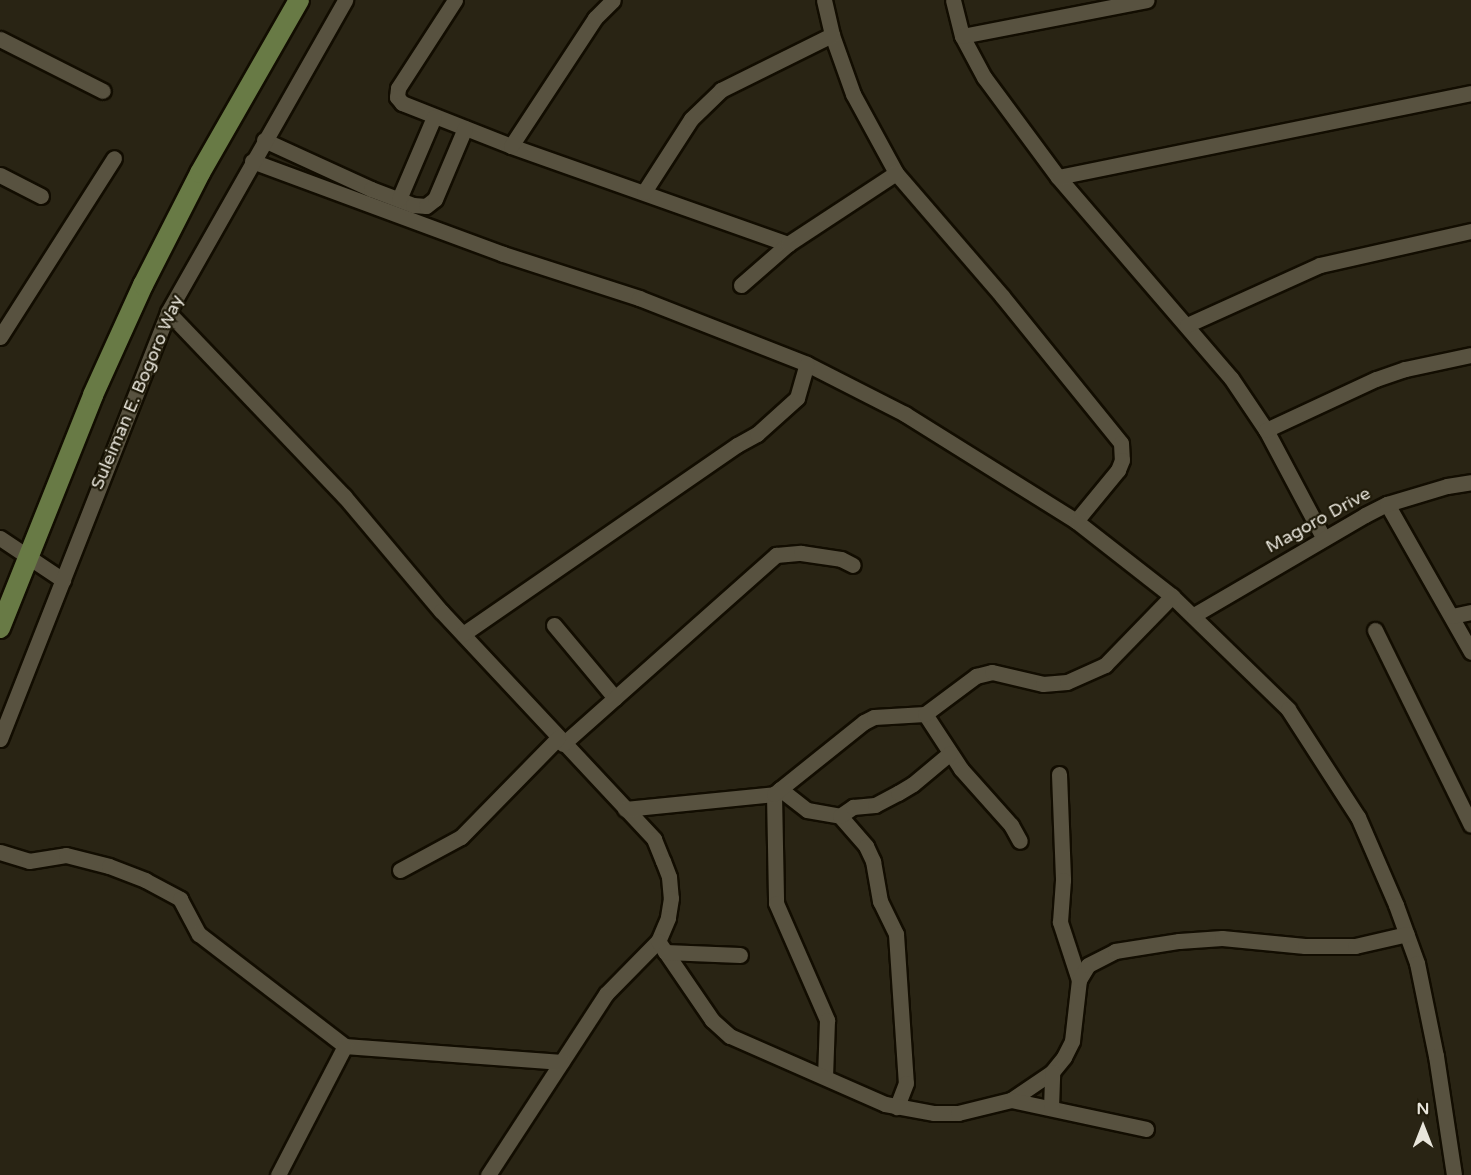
<!DOCTYPE html>
<style>
body{margin:0}
#map{position:relative;width:1471px;height:1175px;overflow:hidden;background:#292414;font-family:"Varela Round",sans-serif}
div>[style]{position:absolute}
.roads{filter:drop-shadow(2px 0 #120d01) drop-shadow(-2px 0 #120d01) drop-shadow(0 2px #120d01) drop-shadow(0 -2px #120d01)}
.minor>*{height:15px;margin:-7.5px;padding:0 7.5px;transform-origin:7.5px;border-radius:7.5px;background:#585240}
.major>*{height:20px;margin:-10px;padding:0 10px;transform-origin:10px;border-radius:10px;background:#687a45}
span{translate:-50% -50%;white-space:nowrap;text-align:center;line-height:1.15;-webkit-text-stroke:4.5px #201b0a;paint-order:stroke}
.street-label{font-size:18px;color:#e9e6dc}
.north{position:absolute;left:1393px;top:1097px;width:60px;height:60px;-webkit-text-stroke:4px #201b0a;paint-order:stroke;rotate:0deg;font-size:16px;font-weight:700;line-height:24px;text-align:center;color:#e9e6dc}
.north::after{content:'';display:block;margin:auto;width:21px;height:27px;background:#e9e6dc;clip-path:polygon(50% 0,100% 100%,50% 72%,0 100%)}
</style>
<div id="map">
<div class="roads">
<div class="minor">
<i style="left:455px;top:0;width:105px;rotate:122.9deg"></i>
<i style="left:398px;top:88px;width:9px;rotate:96deg"></i>
<i style="left:397px;top:97px;width:8px;rotate:50deg"></i>
<i style="left:402px;top:103px;width:117px;rotate:21.5deg"></i>
<i style="left:511px;top:146px;width:294px;rotate:19.5deg"></i>
<i style="left:824px;top:0;width:36px;rotate:77deg"></i>
<i style="left:832px;top:35px;width:63px;rotate:70.4deg"></i>
<i style="left:853px;top:94px;width:90px;rotate:61.4deg"></i>
<i style="left:896px;top:173px;width:162px;rotate:49.2deg"></i>
<i style="left:1002px;top:296px;width:189px;rotate:51deg"></i>
<i style="left:1121px;top:443px;width:17px;rotate:87deg"></i>
<i style="left:1122px;top:460px;width:11px;rotate:112deg"></i>
<i style="left:1118px;top:470px;width:66px;rotate:129.5deg"></i>
<i style="left:953px;top:0;width:37px;rotate:76deg"></i>
<i style="left:962px;top:36px;width:47px;rotate:61.8deg"></i>
<i style="left:984px;top:77px;width:124px;rotate:53.5deg"></i>
<i style="left:1058px;top:177px;width:265px;rotate:49.3deg"></i>
<i style="left:1231px;top:378px;width:63px;rotate:56.1deg"></i>
<i style="left:1266px;top:430px;width:121px;rotate:62deg"></i>
<i style="left:962px;top:36px;width:188px;rotate:-11deg"></i>
<i style="left:0;top:39px;width:115px;rotate:26.8deg"></i>
<i style="left:264px;top:140px;width:118px;rotate:24.6deg"></i>
<i style="left:371px;top:189px;width:45px;rotate:20.9deg"></i>
<i style="left:413px;top:205px;width:13px;rotate:4deg"></i>
<i style="left:426px;top:206px;width:11px;rotate:-38deg"></i>
<i style="left:435px;top:199px;width:77px;rotate:-67.1deg"></i>
<i style="left:511px;top:146px;width:153px;rotate:-56.7deg"></i>
<i style="left:595px;top:18px;width:25px;rotate:-45deg"></i>
<i style="left:252px;top:161px;width:268px;rotate:20.3deg"></i>
<i style="left:503px;top:254px;width:143px;rotate:17.9deg"></i>
<i style="left:639px;top:298px;width:180px;rotate:21.4deg"></i>
<i style="left:807px;top:364px;width:110px;rotate:27deg"></i>
<i style="left:905px;top:414px;width:202px;rotate:32deg"></i>
<i style="left:1076px;top:521px;width:122px;rotate:38deg"></i>
<i style="left:1172px;top:596px;width:162px;rotate:44.2deg"></i>
<i style="left:1288px;top:709px;width:129px;rotate:57.1deg"></i>
<i style="left:1358px;top:817px;width:96px;rotate:66.6deg"></i>
<i style="left:1396px;top:905px;width:62px;rotate:70.1deg"></i>
<i style="left:1417px;top:963px;width:95px;rotate:78.5deg"></i>
<i style="left:1436px;top:1056px;width:120px;rotate:81.4deg"></i>
<i style="left:0;top:175px;width:46px;rotate:27.1deg"></i>
<i style="left:1058px;top:177px;width:421px;rotate:-11.5deg"></i>
<i style="left:644px;top:192px;width:87px;rotate:-57.2deg"></i>
<i style="left:691px;top:119px;width:42px;rotate:-44deg"></i>
<i style="left:721px;top:90px;width:124px;rotate:-26.4deg"></i>
<i style="left:399px;top:199px;width:89px;rotate:-66.9deg"></i>
<i style="left:741px;top:285px;width:62px;rotate:-41.1deg"></i>
<i style="left:788px;top:244px;width:129px;rotate:-33.3deg"></i>
<i style="left:168px;top:312px;width:255px;rotate:46.3deg"></i>
<i style="left:344px;top:496px;width:150px;rotate:49.9deg"></i>
<i style="left:441px;top:611px;width:312px;rotate:46.9deg"></i>
<i style="left:654px;top:839px;width:24px;rotate:68deg"></i>
<i style="left:663px;top:861px;width:17px;rotate:69deg"></i>
<i style="left:669px;top:877px;width:21px;rotate:85deg"></i>
<i style="left:671px;top:898px;width:20px;rotate:99deg"></i>
<i style="left:668px;top:918px;width:25px;rotate:113deg"></i>
<i style="left:658px;top:941px;width:74px;rotate:134.5deg"></i>
<i style="left:606px;top:994px;width:216px;rotate:123.1deg"></i>
<i style="left:1187px;top:325px;width:146px;rotate:-24.3deg"></i>
<i style="left:1320px;top:265px;width:155px;rotate:-12.7deg"></i>
<i style="left:0;top:337px;width:212px;rotate:-57.5deg"></i>
<i style="left:1266px;top:430px;width:121px;rotate:-24.9deg"></i>
<i style="left:1376px;top:379px;width:31px;rotate:-19deg"></i>
<i style="left:1405px;top:369px;width:67px;rotate:-12deg"></i>
<i style="left:1387px;top:504px;width:170px;rotate:60.4deg"></i>
<i style="left:0;top:538px;width:76px;rotate:33.7deg"></i>
<i style="left:1194px;top:615px;width:198px;rotate:-30.3deg"></i>
<i style="left:1365px;top:515px;width:25px;rotate:-27deg"></i>
<i style="left:1387px;top:504px;width:63px;rotate:-16.7deg"></i>
<i style="left:1447px;top:486px;width:24px;rotate:-9deg"></i>
<i style="left:1452px;top:616px;width:19px;rotate:-12deg"></i>
<i style="left:554px;top:625px;width:95px;rotate:50.1deg"></i>
<i style="left:1375px;top:630px;width:217px;rotate:63.8deg"></i>
<i style="left:463px;top:634px;width:333px;rotate:-34.6deg"></i>
<i style="left:737px;top:445px;width:23px;rotate:-29deg"></i>
<i style="left:757px;top:434px;width:54px;rotate:-42deg"></i>
<i style="left:797px;top:398px;width:35px;rotate:-74deg"></i>
<i style="left:925px;top:714px;width:66px;rotate:56.8deg"></i>
<i style="left:961px;top:769px;width:75px;rotate:48.2deg"></i>
<i style="left:1011px;top:825px;width:18px;rotate:61deg"></i>
<i style="left:0;top:739px;width:459px;rotate:-68.5deg"></i>
<i style="left:168px;top:312px;width:359px;rotate:-60.4deg"></i>
<i style="left:563px;top:744px;width:285px;rotate:-41.6deg"></i>
<i style="left:776px;top:555px;width:25px;rotate:-5deg"></i>
<i style="left:801px;top:553px;width:40px;rotate:8.5deg"></i>
<i style="left:841px;top:559px;width:13px;rotate:27deg"></i>
<i style="left:1059px;top:774px;width:106px;rotate:87.8deg"></i>
<i style="left:1063px;top:880px;width:42px;rotate:94.1deg"></i>
<i style="left:1060px;top:922px;width:61px;rotate:71.9deg"></i>
<i style="left:780px;top:789px;width:34px;rotate:38deg"></i>
<i style="left:807px;top:810px;width:34px;rotate:10deg"></i>
<i style="left:840px;top:816px;width:40px;rotate:49deg"></i>
<i style="left:866px;top:846px;width:17px;rotate:65deg"></i>
<i style="left:873px;top:861px;width:41px;rotate:80.1deg"></i>
<i style="left:880px;top:901px;width:37px;rotate:64deg"></i>
<i style="left:896px;top:934px;width:149px;rotate:86.2deg"></i>
<i style="left:906px;top:1083px;width:26px;rotate:111deg"></i>
<i style="left:774px;top:794px;width:109px;rotate:88.9deg"></i>
<i style="left:776px;top:903px;width:128px;rotate:66.4deg"></i>
<i style="left:827px;top:1020px;width:57px;rotate:92deg"></i>
<i style="left:625px;top:809px;width:150px;rotate:-5.7deg"></i>
<i style="left:774px;top:794px;width:115px;rotate:-38.7deg"></i>
<i style="left:864px;top:722px;width:11px;rotate:-27deg"></i>
<i style="left:874px;top:717px;width:51px;rotate:-3.4deg"></i>
<i style="left:925px;top:714px;width:64px;rotate:-36.7deg"></i>
<i style="left:976px;top:676px;width:16px;rotate:-14deg"></i>
<i style="left:992px;top:672px;width:52px;rotate:13.2deg"></i>
<i style="left:1043px;top:684px;width:24px;rotate:-5deg"></i>
<i style="left:1067px;top:682px;width:42px;rotate:-24.1deg"></i>
<i style="left:1105px;top:665px;width:96px;rotate:-45.8deg"></i>
<i style="left:840px;top:816px;width:16px;rotate:-35deg"></i>
<i style="left:853px;top:807px;width:22px;rotate:-5deg"></i>
<i style="left:875px;top:805px;width:26px;rotate:-28deg"></i>
<i style="left:898px;top:793px;width:17px;rotate:-31deg"></i>
<i style="left:913px;top:784px;width:48px;rotate:-40deg"></i>
<i style="left:0;top:852px;width:30px;rotate:17deg"></i>
<i style="left:29px;top:861px;width:37px;rotate:-9deg"></i>
<i style="left:66px;top:855px;width:44px;rotate:14.3deg"></i>
<i style="left:109px;top:866px;width:39px;rotate:21deg"></i>
<i style="left:145px;top:880px;width:40px;rotate:28deg"></i>
<i style="left:180px;top:899px;width:40px;rotate:62deg"></i>
<i style="left:199px;top:934px;width:184px;rotate:37.5deg"></i>
<i style="left:345px;top:1046px;width:217px;rotate:4.2deg"></i>
<i style="left:400px;top:870px;width:69px;rotate:-28.4deg"></i>
<i style="left:461px;top:837px;width:139px;rotate:-45.6deg"></i>
<i style="left:658px;top:941px;width:96px;rotate:55.6deg"></i>
<i style="left:712px;top:1020px;width:24px;rotate:42deg"></i>
<i style="left:730px;top:1036px;width:169px;rotate:23.7deg"></i>
<i style="left:885px;top:1104px;width:50px;rotate:10.4deg"></i>
<i style="left:934px;top:1113px;width:24px"></i>
<i style="left:958px;top:1113px;width:55px;rotate:-13.8deg"></i>
<i style="left:1011px;top:1100px;width:50px;rotate:-34.3deg"></i>
<i style="left:1052px;top:1072px;width:19px;rotate:-51deg"></i>
<i style="left:1064px;top:1057px;width:18px;rotate:-63deg"></i>
<i style="left:1072px;top:1041px;width:61px;rotate:-83.5deg"></i>
<i style="left:1079px;top:980px;width:17px;rotate:-59deg"></i>
<i style="left:1088px;top:965px;width:30px;rotate:-27deg"></i>
<i style="left:1115px;top:951px;width:65px;rotate:-8.9deg"></i>
<i style="left:1179px;top:941px;width:43px;rotate:-4deg"></i>
<i style="left:1222px;top:938px;width:83px;rotate:5.5deg"></i>
<i style="left:1305px;top:946px;width:50px"></i>
<i style="left:1355px;top:946px;width:53px;rotate:-13deg"></i>
<i style="left:665px;top:952px;width:75px;rotate:2.3deg"></i>
<i style="left:1011px;top:1100px;width:138px;rotate:12.1deg"></i>
<i style="left:1051px;top:1108px;width:36px;rotate:-88deg"></i>
<i style="left:278px;top:1175px;width:145px;rotate:-62.6deg"></i>
</div>
<div class="major">
<i style="left:0;top:628px;width:251px;rotate:-68.2deg"></i>
<i style="left:93px;top:395px;width:121px;rotate:-65.6deg"></i>
<i style="left:143px;top:285px;width:126px;rotate:-63deg"></i>
<i style="left:200px;top:173px;width:199px;rotate:-60.2deg"></i>
</div>
</div>
<div class="street-label">
<span style="left:137px;top:392px;rotate:-67deg">Suleiman E. Bogoro Way</span>
<span style="left:1318px;top:520px;rotate:-29deg">Magoro Drive</span>
</div>
<div class="north">N</div>
</div>
